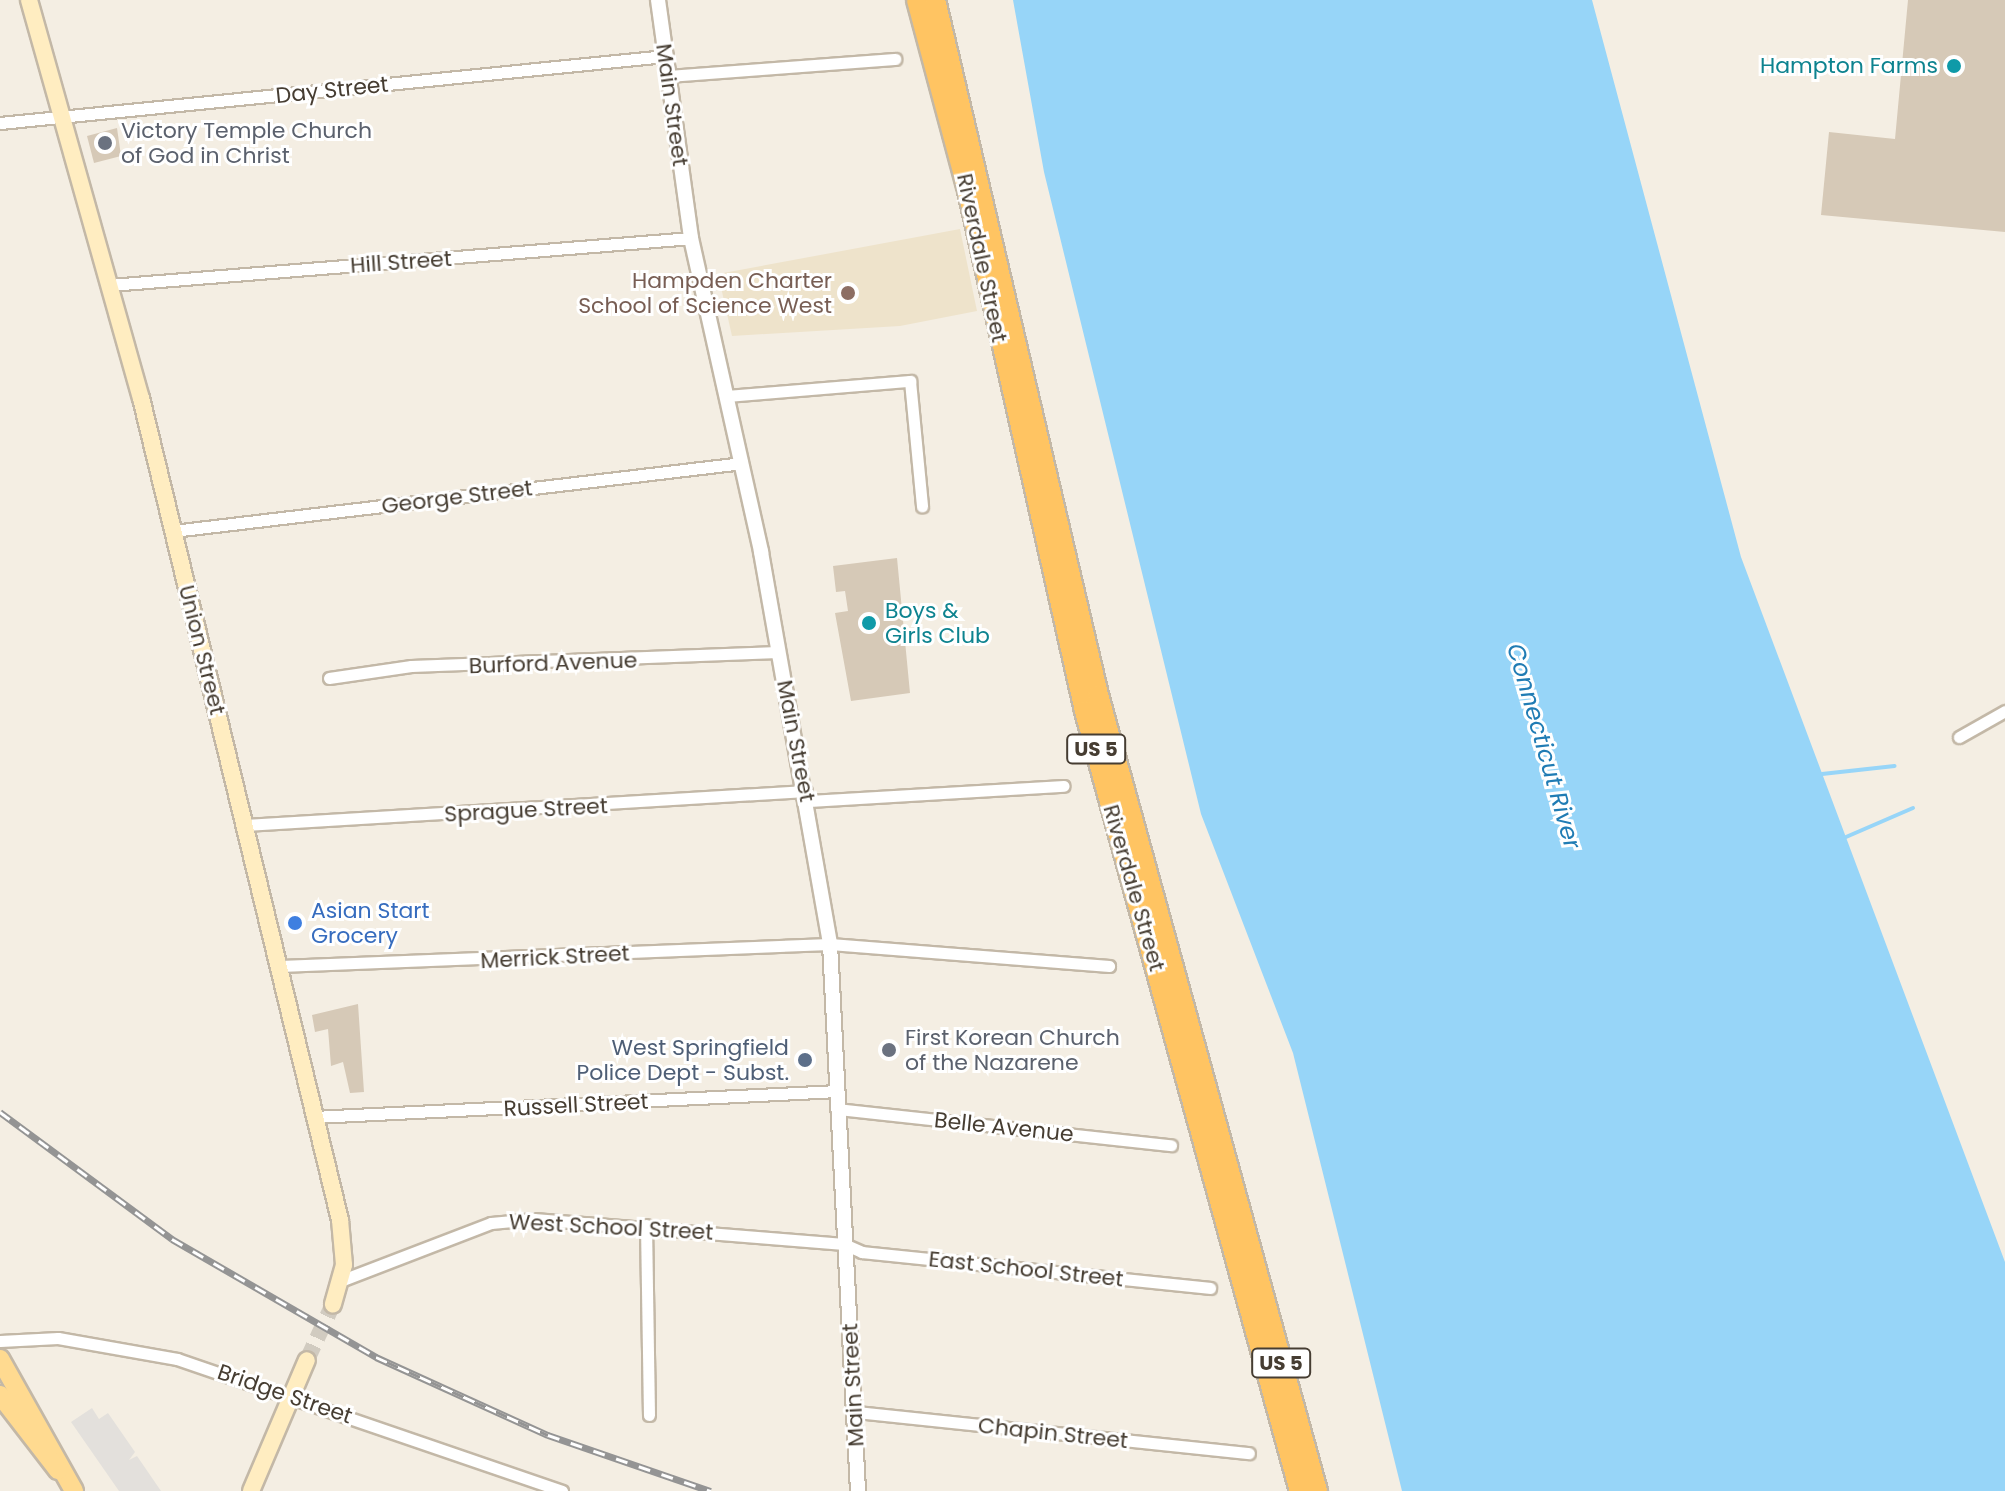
<!DOCTYPE html>
<style>
body{margin:0}
#map{position:relative;width:2005px;height:1491px;overflow:hidden;background:#f4eee3;font-family:Poppins,sans-serif}
div>[style]{position:absolute}
.education>*{inset:0;background:#eee3cb}
.parking>*{inset:0;background:#e3e0dc}
.water>*{inset:0;background:#97d5f8}
.stream>*{height:4px;margin:-2px;padding:0 2px;transform-origin:2px;border-radius:2px;background:#97d5f8}
.building>*{inset:0;background:#d6c9b7}
.secondary-tunnel>*{height:16px;margin-top:-8px;transform-origin:0;background:repeating-linear-gradient(90deg,#d1cbc0 0 16px,transparent 0 24px)}
.roads{filter:drop-shadow(2px 0 #c3b8a7) drop-shadow(-2px 0 #c3b8a7) drop-shadow(0 2px #c3b8a7) drop-shadow(0 -2px #c3b8a7)}
.minor>*{height:11px;margin:-5.5px;padding:0 5.5px;transform-origin:5.5px;border-radius:5.5px;background:#fff}
.tertiary>*{height:14px;margin:-7px;padding:0 7px;transform-origin:7px;border-radius:7px;background:#fff}
.secondary>*{height:16px;margin:-8px;padding:0 8px;transform-origin:8px;border-radius:8px;background:#ffedc1}
.primary>*{height:18px;margin:-9px;padding:0 9px;transform-origin:9px;border-radius:9px;background:#ffda90}
.motorway>*{height:20px;margin:-10px;padding:0 10px;transform-origin:10px;border-radius:10px;background:#ffc462}
.rail>*{height:7px;margin-top:-3.5px;transform-origin:0;background:repeating-linear-gradient(90deg,#fff 0 12px,#949494 0 24px);box-sizing:border-box;border-block:2px solid #949494}
.dots>*{width:22px;height:22px;translate:-50% -50%;box-sizing:border-box;border:4px solid #fff;border-radius:50%}
span{translate:-50% -50%;white-space:nowrap;text-align:center;line-height:1.15;-webkit-text-stroke:6px #fff;paint-order:stroke}
.shield-label span{padding:2px 6px;background:#fff;border:2px solid;border-radius:6px;-webkit-text-stroke-width:0}
.shield-label{font-size:20px;color:#463d32;font-weight:700}
.culture-label{font-size:22px;color:#0d838f}
.right{translate:-100% -50%;text-align:right}
.left{translate:0 -50%;text-align:left}
.street-label{font-size:22px;color:#463d32}
.worship-label{font-size:22px;color:#5b616d}
.education-label{font-size:22px;color:#785e54}
.shop-label{font-size:22px;color:#366cbe}
.service-label{font-size:22px;color:#4e5e75}
.water-label{font-size:24px;color:#207cb4;font-style:italic}
</style>
<div id="map">
<div class="education">
<i style="clip-path:polygon(960px 229px,977px 311px,900px 326px,732px 336px,718px 274px)"></i>
</div>
<div class="parking">
<i style="clip-path:polygon(92px 1408px,99px 1419px,108px 1413px,135px 1452px,129px 1460px,137px 1456px,161px 1491px,119px 1491px,71px 1422px)"></i>
</div>
<div class="water">
<i style="clip-path:polygon(1013px 0,1592px 0,1741px 557px,2005px 1262px,2005px 1491px,1402px 1491px,1293px 1053px,1201px 814px,1044px 172px)"></i>
</div>
<div class="stream">
<i style="left:1822px;top:774px;width:73px;rotate:-6.3deg"></i>
<i style="left:1846px;top:837px;width:73px;rotate:-23.4deg"></i>
</div>
<div class="building">
<i style="clip-path:polygon(1908px 0,2005px 0,2005px 232px,1821px 215px,1829px 132px,1895px 139px)"></i>
<i style="clip-path:polygon(117px 128px,121px 156px,94px 163px,87px 136px)"></i>
<i style="clip-path:polygon(897px 558px,910px 693px,851px 701px,835px 613px,848px 611px,845px 591px,836px 592px,833px 566px)"></i>
<i style="clip-path:polygon(358px 1004px,364px 1092px,350px 1093px,343px 1062px,331px 1066px,328px 1029px,315px 1032px,312px 1015px)"></i>
</div>
<div class="secondary-tunnel">
<i style="left:307px;top:1360px;width:62px;rotate:-65.1deg"></i>
</div>
<div class="roads">
<div class="minor">
<i style="left:667px;top:76px;width:229px;rotate:-4.3deg"></i>
<i style="left:0;top:123px;width:668px;rotate:-5.75deg"></i>
<i style="left:110px;top:285px;width:583px;rotate:-4.62deg"></i>
<i style="left:726px;top:396px;width:185px;rotate:-4.7deg"></i>
<i style="left:910px;top:381px;width:126px;rotate:84.5deg"></i>
<i style="left:173px;top:531px;width:573px;rotate:-6.81deg"></i>
<i style="left:329px;top:678px;width:83px;rotate:-8.3deg"></i>
<i style="left:411px;top:666px;width:367px;rotate:-2.2deg"></i>
<i style="left:1959px;top:737px;width:53px;rotate:-29.5deg"></i>
<i style="left:809px;top:801px;width:255px;rotate:-3.4deg"></i>
<i style="left:245px;top:825px;width:562px;rotate:-3.47deg"></i>
<i style="left:280px;top:966px;width:550px;rotate:-2.29deg"></i>
<i style="left:830px;top:944px;width:280px;rotate:4.5deg"></i>
<i style="left:837px;top:1109px;width:336px;rotate:6.2deg"></i>
<i style="left:314px;top:1117px;width:525px;rotate:-2.84deg"></i>
<i style="left:646px;top:1225px;width:190px;rotate:89.1deg"></i>
<i style="left:340px;top:1281px;width:162px;rotate:-21deg"></i>
<i style="left:491px;top:1223px;width:43px;rotate:-5.3deg"></i>
<i style="left:534px;top:1219px;width:311px;rotate:4.6deg"></i>
<i style="left:844px;top:1244px;width:20px;rotate:24deg"></i>
<i style="left:862px;top:1252px;width:350px;rotate:5.9deg"></i>
<i style="left:0;top:1341px;width:58px;rotate:-3deg"></i>
<i style="left:58px;top:1338px;width:121px;rotate:10deg"></i>
<i style="left:177px;top:1359px;width:407px;rotate:18.9deg"></i>
<i style="left:857px;top:1412px;width:394px;rotate:6deg"></i>
</div>
<div class="tertiary">
<i style="left:658px;top:0;width:240px;rotate:82.1deg"></i>
<i style="left:691px;top:238px;width:322px;rotate:77.4deg"></i>
<i style="left:761px;top:552px;width:398px;rotate:80deg"></i>
<i style="left:830px;top:944px;width:548px;rotate:87.07deg"></i>
</div>
<div class="secondary">
<i style="left:29px;top:0;width:413px;rotate:74.3deg"></i>
<i style="left:141px;top:398px;width:846px;rotate:76.39deg"></i>
<i style="left:340px;top:1220px;width:45px;rotate:84.9deg"></i>
<i style="left:344px;top:1265px;width:41px;rotate:105.8deg"></i>
<i style="left:251px;top:1491px;width:142px;rotate:-66.9deg"></i>
</div>
<div class="primary">
<i style="left:0;top:1359px;width:151px;rotate:60.7deg"></i>
<i style="left:0;top:1395px;width:95px;rotate:52.3deg"></i>
</div>
<div class="motorway">
<i style="left:917px;top:0;width:193px;rotate:75deg"></i>
<i style="left:967px;top:186px;width:538px;rotate:77.33deg"></i>
<i style="left:1085px;top:711px;width:809px;rotate:74.59deg"></i>
<i style="left:935px;top:0;width:714px;rotate:76.8deg"></i>
<i style="left:1098px;top:695px;width:826px;rotate:74.62deg"></i>
</div>
</div>
<div class="rail">
<i style="left:0;top:1112px;width:214px;rotate:36.4deg"></i>
<i style="left:172px;top:1239px;width:236px;rotate:30deg"></i>
<i style="left:376px;top:1357px;width:189px;rotate:24.4deg"></i>
<i style="left:548px;top:1435px;width:172px;rotate:19deg"></i>
</div>
<div class="dots">
<i style="left:1954px;top:66px;background:#0f9aa8"></i>
<i style="left:105px;top:143px;background:#6b7280"></i>
<i style="left:848px;top:293px;background:#8d6e63"></i>
<i style="left:869px;top:623px;background:#0f9aa8"></i>
<i style="left:295px;top:923px;background:#3f7fe0"></i>
<i style="left:889px;top:1050px;background:#6b7280"></i>
<i style="left:805px;top:1060px;background:#5c6f8a"></i>
</div>
<div class="shield-label">
<span style="left:1096px;top:749px">US 5</span>
<span style="left:1281px;top:1363px">US 5</span>
</div>
<div class="culture-label">
<span class="right" style="left:1938px;top:66px">Hampton Farms</span>
<span class="left" style="left:885px;top:623px">Boys &amp;<br>Girls Club</span>
</div>
<div class="street-label">
<span style="left:332px;top:90px;rotate:-6deg">Day Street</span>
<span style="left:672px;top:105px;rotate:82deg">Main Street</span>
<span style="left:982px;top:258px;rotate:78deg">Riverdale Street</span>
<span style="left:401px;top:262px;rotate:-4deg">Hill Street</span>
<span style="left:457px;top:497px;rotate:-7deg">George Street</span>
<span style="left:202px;top:650px;rotate:76deg">Union Street</span>
<span style="left:553px;top:663px;rotate:-2deg">Burford Avenue</span>
<span style="left:796px;top:741px;rotate:79deg">Main Street</span>
<span style="left:526px;top:810px;rotate:-3deg">Sprague Street</span>
<span style="left:1134px;top:888px;rotate:74deg">Riverdale Street</span>
<span style="left:555px;top:957px;rotate:-3deg">Merrick Street</span>
<span style="left:576px;top:1105px;rotate:-3deg">Russell Street</span>
<span style="left:1004px;top:1127px;rotate:6deg">Belle Avenue</span>
<span style="left:611px;top:1227px;rotate:3deg">West School Street</span>
<span style="left:1026px;top:1269px;rotate:6deg">East School Street</span>
<span style="left:853px;top:1385px;rotate:-93deg">Main Street</span>
<span style="left:285px;top:1394px;rotate:19deg">Bridge Street</span>
<span style="left:1053px;top:1433px;rotate:6deg">Chapin Street</span>
</div>
<div class="worship-label">
<span class="left" style="left:121px;top:143px">Victory Temple Church<br>of God in Christ</span>
<span class="left" style="left:905px;top:1050px">First Korean Church<br>of the Nazarene</span>
</div>
<div class="education-label">
<span class="right" style="left:832px;top:293px">Hampden Charter<br>School of Science West</span>
</div>
<div class="shop-label">
<span class="left" style="left:311px;top:923px">Asian Start<br>Grocery</span>
</div>
<div class="service-label">
<span class="right" style="left:789px;top:1060px">West Springfield<br>Police Dept - Subst.</span>
</div>
<div class="water-label">
<span style="left:1544px;top:746px;rotate:74deg">Connecticut River</span>
</div>
</div>
